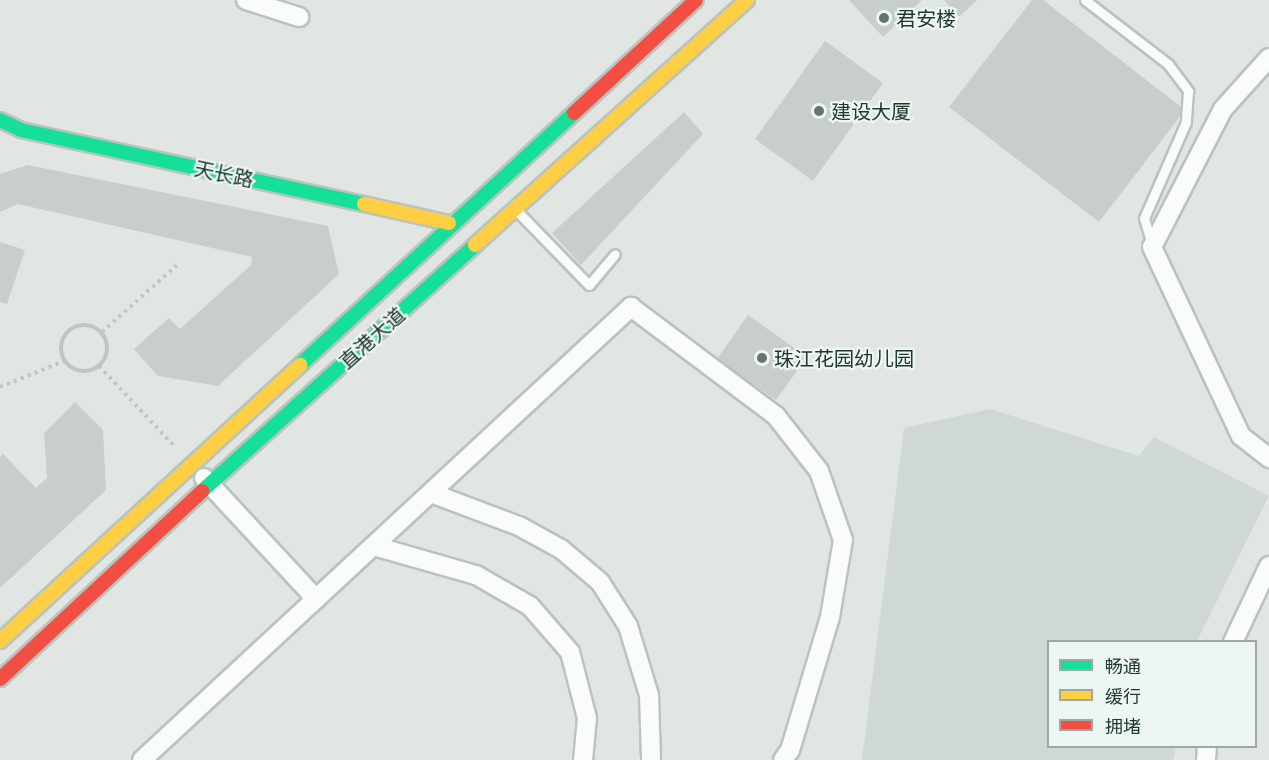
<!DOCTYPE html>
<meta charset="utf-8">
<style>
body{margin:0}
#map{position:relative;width:1269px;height:760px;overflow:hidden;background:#e1e6e3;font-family:"Noto Sans","Noto Sans SC",sans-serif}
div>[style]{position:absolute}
.built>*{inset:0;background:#cfd8d2}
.building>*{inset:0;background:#c8cecb}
.path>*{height:4px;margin-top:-2px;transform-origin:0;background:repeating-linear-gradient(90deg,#bfc6c3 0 3px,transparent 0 7.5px)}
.path>.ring{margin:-2px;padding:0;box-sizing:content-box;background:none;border:4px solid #bfc6c3;border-radius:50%}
.roads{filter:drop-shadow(2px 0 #bac3be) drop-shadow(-2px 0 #bac3be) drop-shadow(0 2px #bac3be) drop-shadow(0 -2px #bac3be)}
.lane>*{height:9px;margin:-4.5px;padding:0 4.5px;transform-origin:4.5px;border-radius:4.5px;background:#fafbfb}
.street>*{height:18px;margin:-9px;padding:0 9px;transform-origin:9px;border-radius:9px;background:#fafbfb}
.fast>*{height:14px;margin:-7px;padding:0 7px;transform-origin:7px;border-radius:7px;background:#16e098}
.slow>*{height:14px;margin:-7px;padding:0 7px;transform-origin:7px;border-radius:7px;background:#ffcf43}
.jam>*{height:14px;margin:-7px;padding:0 7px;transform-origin:7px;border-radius:7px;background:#f24e42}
.dots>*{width:16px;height:16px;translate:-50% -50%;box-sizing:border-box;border:3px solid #eef6f1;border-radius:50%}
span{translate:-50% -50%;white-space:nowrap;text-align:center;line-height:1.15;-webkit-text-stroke:4.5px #eef6f1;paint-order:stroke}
.poi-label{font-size:20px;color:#21382d}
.left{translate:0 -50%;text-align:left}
.street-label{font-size:20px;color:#21382d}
.legend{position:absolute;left:1047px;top:640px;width:210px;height:108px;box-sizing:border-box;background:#eef6f1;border:2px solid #9caaa3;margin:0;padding:8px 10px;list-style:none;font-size:18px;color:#21382d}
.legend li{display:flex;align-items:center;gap:12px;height:30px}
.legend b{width:30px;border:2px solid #9caaa3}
</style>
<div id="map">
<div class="built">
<i style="clip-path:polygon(990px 409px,1139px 456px,1154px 437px,1269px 496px,1197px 641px,1048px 642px,1048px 746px,1176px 747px,1173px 760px,862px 760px,904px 428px)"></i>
</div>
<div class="building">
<i style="clip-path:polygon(849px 0,922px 0,883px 37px)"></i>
<i style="clip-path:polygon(944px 0,977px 0,959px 17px)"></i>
<i style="clip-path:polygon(1032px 0,1043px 0,1185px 110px,1099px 222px,949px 107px)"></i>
<i style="clip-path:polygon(825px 41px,883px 83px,813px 181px,755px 139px)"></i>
<i style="clip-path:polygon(684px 112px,703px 134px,581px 265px,552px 233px)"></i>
<i style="clip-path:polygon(28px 165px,328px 226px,339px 274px,218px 386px,158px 376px,134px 349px,169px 318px,180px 329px,251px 265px,252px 257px,18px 204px,0 212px,0 174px)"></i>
<i style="clip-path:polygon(0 242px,25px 250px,7px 304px,0 302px)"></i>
<i style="clip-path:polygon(748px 315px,807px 357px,776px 400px,717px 359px)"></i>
<i style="clip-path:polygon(75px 402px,103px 430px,106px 490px,0 588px,0 457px,3px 454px,36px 488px,47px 478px,44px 433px)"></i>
</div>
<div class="path">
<i class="ring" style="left:61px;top:325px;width:42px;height:42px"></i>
<i style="left:102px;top:332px;width:102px;rotate:-41.8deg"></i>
<i style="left:99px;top:366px;width:112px;rotate:46.8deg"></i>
<i style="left:0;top:387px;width:69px;rotate:-22.1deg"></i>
</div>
<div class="roads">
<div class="lane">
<i style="left:1085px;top:0;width:105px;rotate:37.6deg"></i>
<i style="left:1168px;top:64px;width:34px;rotate:53deg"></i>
<i style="left:1188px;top:91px;width:31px;rotate:94deg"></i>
<i style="left:1186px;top:122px;width:105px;rotate:113.6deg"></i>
<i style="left:1144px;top:218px;width:27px;rotate:73deg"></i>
<i style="left:517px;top:211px;width:103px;rotate:45.8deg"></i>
<i style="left:589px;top:285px;width:40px;rotate:-50deg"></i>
</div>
<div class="street">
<i style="left:246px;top:0;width:56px;rotate:17.8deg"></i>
<i style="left:1269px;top:58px;width:69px;rotate:132deg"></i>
<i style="left:1223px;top:109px;width:155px;rotate:117.2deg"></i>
<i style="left:1152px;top:247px;width:209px;rotate:64.8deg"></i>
<i style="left:1241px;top:436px;width:36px;rotate:38deg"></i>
<i style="left:204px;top:478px;width:165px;rotate:47.2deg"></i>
<i style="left:431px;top:493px;width:94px;rotate:20.6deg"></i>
<i style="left:519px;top:526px;width:48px;rotate:28.7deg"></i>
<i style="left:561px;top:549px;width:51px;rotate:40.2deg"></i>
<i style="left:600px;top:582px;width:52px;rotate:57.5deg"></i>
<i style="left:628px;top:626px;width:72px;rotate:73.1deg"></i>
<i style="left:649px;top:695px;width:65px;rotate:88.2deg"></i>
<i style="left:374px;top:546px;width:106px;rotate:15.9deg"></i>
<i style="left:476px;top:575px;width:62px;rotate:29.9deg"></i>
<i style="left:530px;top:606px;width:61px;rotate:49deg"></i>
<i style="left:570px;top:652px;width:68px;rotate:75.6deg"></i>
<i style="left:587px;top:718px;width:42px;rotate:95.4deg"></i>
<i style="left:1233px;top:642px;width:84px;rotate:-64.7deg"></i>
<i style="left:142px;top:760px;width:667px;rotate:-42.81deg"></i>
<i style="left:631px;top:307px;width:181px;rotate:36.9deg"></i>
<i style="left:776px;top:416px;width:70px;rotate:52deg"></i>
<i style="left:819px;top:471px;width:73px;rotate:70.8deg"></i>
<i style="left:843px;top:540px;width:78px;rotate:99.6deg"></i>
<i style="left:830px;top:617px;width:139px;rotate:106.7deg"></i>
<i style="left:790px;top:750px;width:12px;rotate:125deg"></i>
<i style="left:1206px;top:760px;width:14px;rotate:-86deg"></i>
</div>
<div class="fast">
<i style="left:0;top:120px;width:23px;rotate:25deg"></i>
<i style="left:21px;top:130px;width:351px;rotate:12.2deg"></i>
<i style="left:300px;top:365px;width:372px;rotate:-42.6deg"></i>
<i style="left:202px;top:491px;width:367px;rotate:-42deg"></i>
</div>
<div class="slow">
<i style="left:364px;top:204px;width:87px;rotate:12.6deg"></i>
<i style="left:475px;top:245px;width:366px;rotate:-42deg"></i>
<i style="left:0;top:641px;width:408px;rotate:-42.6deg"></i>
</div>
<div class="jam">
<i style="left:574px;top:113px;width:166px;rotate:-42.8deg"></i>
<i style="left:0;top:679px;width:276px;rotate:-42.9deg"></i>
</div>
</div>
<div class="dots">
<i style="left:884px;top:18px;background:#64756d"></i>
<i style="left:819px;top:111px;background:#64756d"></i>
<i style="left:762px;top:358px;background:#64756d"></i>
</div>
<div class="poi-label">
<span class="left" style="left:896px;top:18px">君安楼</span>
<span class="left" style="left:831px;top:111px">建设大厦</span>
<span class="left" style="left:774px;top:358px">珠江花园幼儿园</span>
</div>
<div class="street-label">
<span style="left:224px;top:174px;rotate:12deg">天长路</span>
<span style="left:372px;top:338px;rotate:-42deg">直港大道</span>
</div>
<ul class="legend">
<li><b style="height:8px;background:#16e098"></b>畅通</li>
<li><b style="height:8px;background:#ffcf43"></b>缓行</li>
<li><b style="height:8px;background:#f24e42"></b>拥堵</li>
</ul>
</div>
